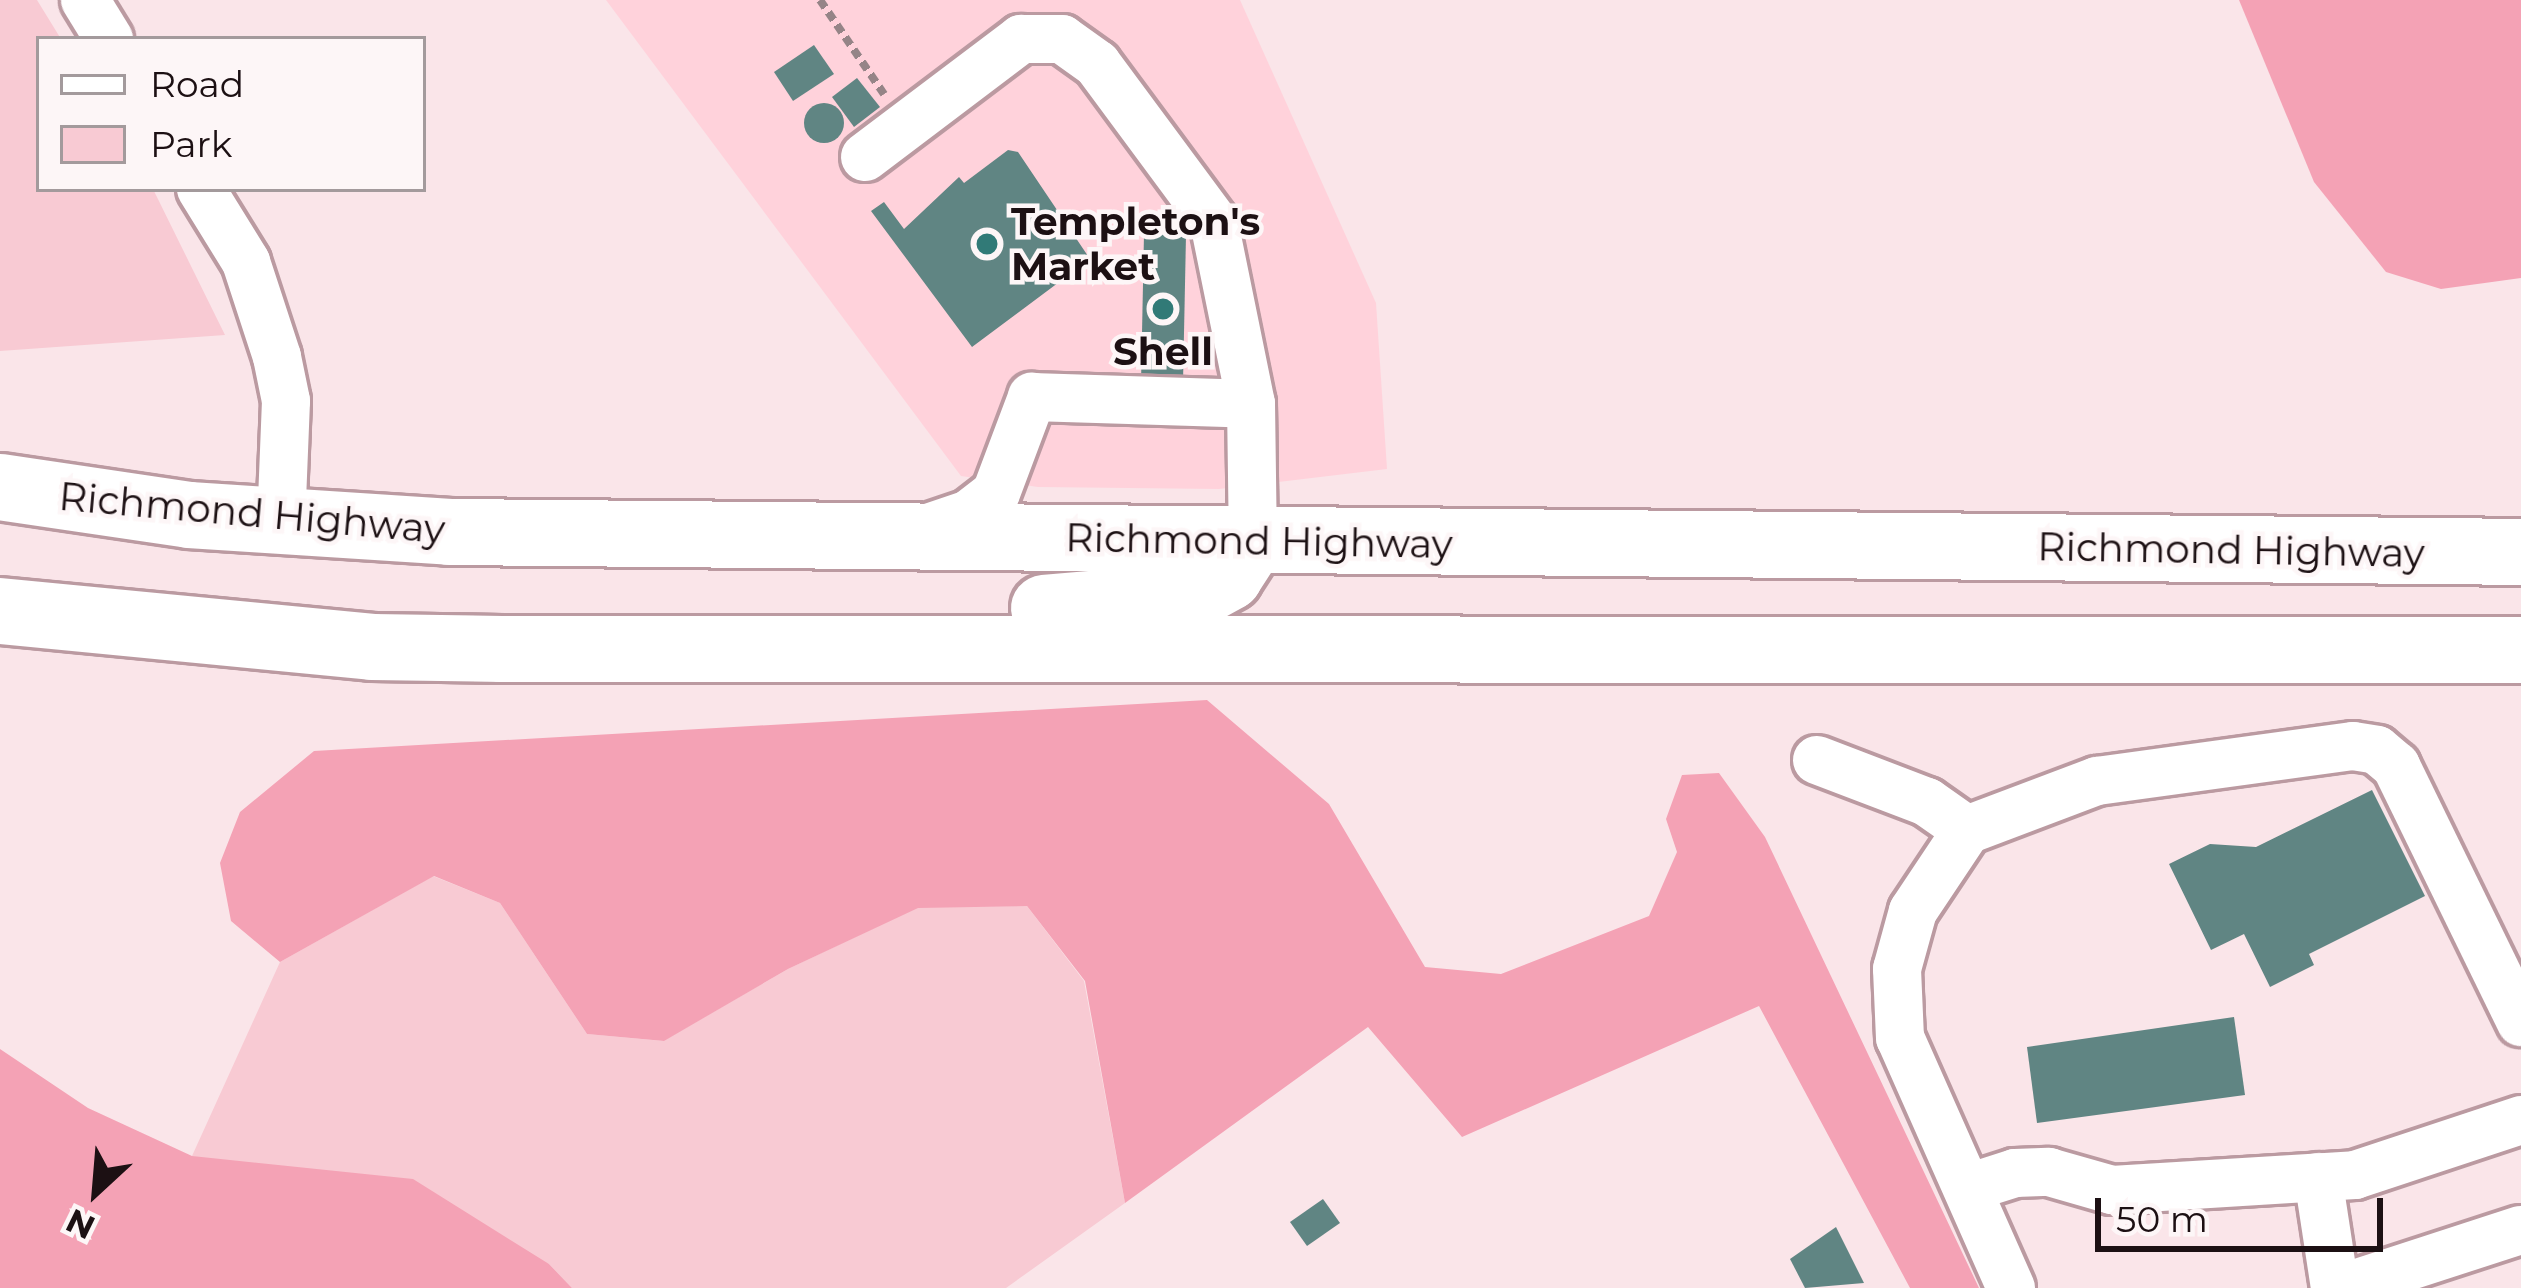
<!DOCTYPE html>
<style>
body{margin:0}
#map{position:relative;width:2521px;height:1288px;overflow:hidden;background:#fae5e9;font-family:Montserrat,sans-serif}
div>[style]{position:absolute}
.built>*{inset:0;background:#ffd2db}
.green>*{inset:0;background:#f8cad3}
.forest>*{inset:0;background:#f4a2b5}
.building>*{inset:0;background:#608583}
.round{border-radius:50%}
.path>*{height:8px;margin-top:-4px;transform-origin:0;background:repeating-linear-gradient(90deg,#958487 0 9px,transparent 0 15px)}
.roads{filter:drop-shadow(3px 0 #bb9aa1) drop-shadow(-3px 0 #bb9aa1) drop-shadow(0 3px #bb9aa1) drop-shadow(0 -3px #bb9aa1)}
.minor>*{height:48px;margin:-24px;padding:0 24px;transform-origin:24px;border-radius:24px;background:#fff}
.highway>*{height:66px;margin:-33px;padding:0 33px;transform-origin:33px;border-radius:33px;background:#fff}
.dots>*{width:33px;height:33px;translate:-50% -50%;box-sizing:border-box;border:6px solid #fdf6f7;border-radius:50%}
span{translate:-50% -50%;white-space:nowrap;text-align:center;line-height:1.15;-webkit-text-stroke:9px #fdf6f7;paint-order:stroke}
.poi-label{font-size:39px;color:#1c1013;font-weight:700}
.left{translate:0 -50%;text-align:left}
.street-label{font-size:39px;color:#1c1013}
.legend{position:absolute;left:36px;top:36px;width:390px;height:156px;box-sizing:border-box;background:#fdf6f7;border:3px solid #a39a9c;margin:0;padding:15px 21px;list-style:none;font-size:36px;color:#1c1013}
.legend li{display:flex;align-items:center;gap:24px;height:60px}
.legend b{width:60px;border:3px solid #a39a9c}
.north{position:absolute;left:36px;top:1132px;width:120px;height:120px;-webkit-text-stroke:9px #fdf6f7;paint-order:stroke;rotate:206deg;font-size:33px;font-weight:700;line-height:48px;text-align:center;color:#1c1013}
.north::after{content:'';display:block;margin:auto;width:42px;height:54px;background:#1c1013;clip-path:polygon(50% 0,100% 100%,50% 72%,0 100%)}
.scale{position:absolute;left:2095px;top:1198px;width:288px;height:54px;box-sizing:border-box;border:6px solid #1c1013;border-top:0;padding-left:15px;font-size:36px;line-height:42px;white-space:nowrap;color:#1c1013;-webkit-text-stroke:9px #fdf6f7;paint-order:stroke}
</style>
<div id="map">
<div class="built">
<i style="clip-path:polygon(606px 0,1240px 0,1376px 303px,1387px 469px,1219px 489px,1038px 487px,961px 476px)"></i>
</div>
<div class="green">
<i style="clip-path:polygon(0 0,37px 0,61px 39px,39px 39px,39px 189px,153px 189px,225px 335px,0 351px)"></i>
<i style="clip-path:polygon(433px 876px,500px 903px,587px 1034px,663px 1041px,788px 969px,918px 907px,1027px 906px,1084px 981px,1125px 1203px,1006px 1288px,572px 1288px,549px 1264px,192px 1156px,280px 962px)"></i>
</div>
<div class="forest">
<i style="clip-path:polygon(2239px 0,2521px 0,2521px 278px,2441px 289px,2386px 272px,2314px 182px)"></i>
<i style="clip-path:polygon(1207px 700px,1329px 804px,1425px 967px,1501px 974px,1649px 916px,1677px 852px,1666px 819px,1682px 775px,1719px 773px,1765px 837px,1979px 1288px,1910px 1288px,1759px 1006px,1462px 1137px,1368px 1027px,1125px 1203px,1085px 981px,1027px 906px,918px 908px,788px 969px,664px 1041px,587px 1034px,500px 903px,434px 876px,280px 962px,231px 921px,220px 863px,240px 812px,314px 751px)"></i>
<i style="clip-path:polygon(0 1049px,88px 1108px,192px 1156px,413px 1179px,549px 1264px,572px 1288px,0 1288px)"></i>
</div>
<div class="building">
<i style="clip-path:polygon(814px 45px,834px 74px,793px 101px,774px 72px)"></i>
<i style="clip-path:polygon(857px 78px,880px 107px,854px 127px,832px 97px)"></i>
<i class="round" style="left:804px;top:103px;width:40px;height:40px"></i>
<i style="clip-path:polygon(1008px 150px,1018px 152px,1090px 259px,972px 347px,871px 211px,884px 202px,904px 229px,959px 177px,964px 183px)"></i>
<i style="clip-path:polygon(1144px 234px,1186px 235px,1183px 383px,1141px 383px)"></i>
<i style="clip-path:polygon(2372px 790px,2425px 896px,2309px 954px,2314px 965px,2270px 987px,2244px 934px,2211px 950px,2169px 864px,2210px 844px,2256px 847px)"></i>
<i style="clip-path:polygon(2234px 1017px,2245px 1095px,2037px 1123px,2027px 1047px)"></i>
<i style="clip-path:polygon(1323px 1199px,1340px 1223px,1307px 1246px,1290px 1222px)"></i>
<i style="clip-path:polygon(1836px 1227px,1864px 1283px,1805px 1288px,1790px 1259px)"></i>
</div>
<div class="path">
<i style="left:820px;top:0;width:114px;rotate:55.8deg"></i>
</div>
<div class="roads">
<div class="minor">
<i style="left:85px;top:0;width:46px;rotate:58.4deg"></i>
<i style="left:865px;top:157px;width:196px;rotate:-37.1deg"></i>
<i style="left:1021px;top:39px;width:41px"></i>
<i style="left:1062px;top:39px;width:43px;rotate:35.5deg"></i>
<i style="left:1097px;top:64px;width:197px;rotate:53.5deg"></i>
<i style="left:1214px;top:222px;width:186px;rotate:78.5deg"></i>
<i style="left:1251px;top:404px;width:136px;rotate:89.2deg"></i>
<i style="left:201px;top:189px;width:86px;rotate:58.3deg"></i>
<i style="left:246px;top:262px;width:100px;rotate:71.9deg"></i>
<i style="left:277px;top:357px;width:45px;rotate:78.4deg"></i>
<i style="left:286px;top:401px;width:123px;rotate:92.3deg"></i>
<i style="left:925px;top:529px;width:46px;rotate:-18.8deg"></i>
<i style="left:969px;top:514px;width:34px;rotate:-38deg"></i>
<i style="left:996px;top:493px;width:103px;rotate:-69.4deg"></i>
<i style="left:1032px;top:397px;width:219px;rotate:1.8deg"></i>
<i style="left:1817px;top:760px;width:118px;rotate:20.9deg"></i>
<i style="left:1927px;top:802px;width:49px;rotate:35deg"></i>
<i style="left:2318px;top:1177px;width:112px;rotate:81.3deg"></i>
<i style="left:1968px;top:1188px;width:49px;rotate:-17.7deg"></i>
<i style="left:2015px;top:1173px;width:34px;rotate:-2deg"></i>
<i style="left:2049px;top:1172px;width:66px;rotate:15.9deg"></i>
<i style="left:2112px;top:1190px;width:243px;rotate:-3.5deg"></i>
<i style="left:2355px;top:1175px;width:175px;rotate:-18.3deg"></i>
<i style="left:2011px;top:1288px;width:274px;rotate:-113.9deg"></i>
<i style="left:1900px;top:1038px;width:69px;rotate:-92.5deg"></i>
<i style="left:1897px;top:969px;width:60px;rotate:-74.6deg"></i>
<i style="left:1913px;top:911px;width:97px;rotate:-56.3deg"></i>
<i style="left:1967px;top:830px;width:139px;rotate:-20.7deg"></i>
<i style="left:2097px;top:781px;width:258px;rotate:-7.8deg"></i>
<i style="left:2353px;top:746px;width:24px;rotate:9deg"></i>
<i style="left:2377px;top:750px;width:25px;rotate:40deg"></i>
<i style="left:2396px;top:766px;width:285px;rotate:64deg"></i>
<i style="left:2342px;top:1288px;width:188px;rotate:-18deg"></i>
</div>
<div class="highway">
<i style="left:0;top:487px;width:191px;rotate:8.4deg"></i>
<i style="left:189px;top:515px;width:262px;rotate:3.7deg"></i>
<i style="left:450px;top:532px;width:2071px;rotate:0.55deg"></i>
<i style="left:1044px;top:608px;width:154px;rotate:-4.9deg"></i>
<i style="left:1197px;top:595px;width:37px;rotate:-29deg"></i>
<i style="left:1229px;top:577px;width:44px;rotate:-57deg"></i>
<i style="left:0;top:611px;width:374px;rotate:5.5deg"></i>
<i style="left:372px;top:647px;width:130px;rotate:0.9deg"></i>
<i style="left:502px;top:649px;width:2019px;rotate:0.03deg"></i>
</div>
</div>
<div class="dots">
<i style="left:987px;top:244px;background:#317a77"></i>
<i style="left:1163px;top:309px;background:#317a77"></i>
</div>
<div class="poi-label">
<span class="left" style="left:1011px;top:244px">Templeton's<br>Market</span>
<span style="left:1163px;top:351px">Shell</span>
</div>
<div class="street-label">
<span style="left:252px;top:513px;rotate:5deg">Richmond Highway</span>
<span style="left:1259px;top:541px;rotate:1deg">Richmond Highway</span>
<span style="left:2231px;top:550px;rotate:1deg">Richmond Highway</span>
</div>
<ul class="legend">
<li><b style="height:15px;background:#fff"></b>Road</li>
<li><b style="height:33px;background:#f8cad3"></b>Park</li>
</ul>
<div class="north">N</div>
<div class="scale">50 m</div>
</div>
